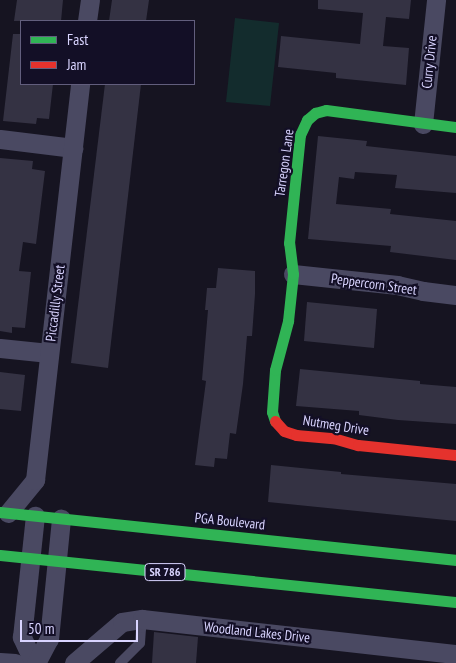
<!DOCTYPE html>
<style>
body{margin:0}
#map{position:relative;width:456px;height:663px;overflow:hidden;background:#161421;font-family:"PT Sans Narrow",sans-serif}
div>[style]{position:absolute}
.green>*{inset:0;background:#132c2d}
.building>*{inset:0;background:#343243}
.lane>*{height:10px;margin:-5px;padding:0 5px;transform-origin:5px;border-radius:5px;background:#4a4962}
.street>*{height:19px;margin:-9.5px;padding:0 9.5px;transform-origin:9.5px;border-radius:9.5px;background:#4a4962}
.fast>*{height:11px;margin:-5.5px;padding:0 5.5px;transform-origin:5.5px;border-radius:5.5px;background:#30b455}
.jam>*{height:11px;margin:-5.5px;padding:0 5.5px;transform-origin:5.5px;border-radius:5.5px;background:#e5322d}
span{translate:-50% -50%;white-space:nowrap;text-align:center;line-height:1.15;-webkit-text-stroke:4.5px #130f26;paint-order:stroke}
.shield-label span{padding:1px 4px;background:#130f26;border:1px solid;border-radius:4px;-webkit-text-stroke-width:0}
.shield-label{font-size:12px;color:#d9d4ff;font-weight:700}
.street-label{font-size:14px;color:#d9d4ff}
.legend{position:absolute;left:20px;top:20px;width:175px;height:65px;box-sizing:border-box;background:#130f26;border:1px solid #625e7d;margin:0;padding:6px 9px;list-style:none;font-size:15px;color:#d9d4ff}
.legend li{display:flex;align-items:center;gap:10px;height:25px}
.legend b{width:25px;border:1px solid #625e7d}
.scale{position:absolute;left:20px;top:620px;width:118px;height:22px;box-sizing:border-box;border:2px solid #d9d4ff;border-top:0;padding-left:6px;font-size:15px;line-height:18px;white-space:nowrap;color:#d9d4ff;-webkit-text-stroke:4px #130f26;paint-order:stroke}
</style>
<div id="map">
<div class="green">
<i style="clip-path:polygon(235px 18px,279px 23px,270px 106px,226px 102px)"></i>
</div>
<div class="building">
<i style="clip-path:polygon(17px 0,63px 0,61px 21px,14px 21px)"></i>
<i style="clip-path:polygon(112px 0,149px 0,146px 21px,109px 21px)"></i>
<i style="clip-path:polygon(318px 0,411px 0,409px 19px,386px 17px,383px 46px,409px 48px,406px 85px,336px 78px,336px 73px,278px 67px,281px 36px,360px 44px,363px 13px,318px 9px)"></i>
<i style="clip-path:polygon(13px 34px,21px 34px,21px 84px,53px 84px,49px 119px,37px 118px,36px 124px,3px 121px)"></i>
<i style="clip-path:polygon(105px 84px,141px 84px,108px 368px,71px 363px)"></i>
<i style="clip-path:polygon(318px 136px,367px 141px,366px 146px,456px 156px,456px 193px,395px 188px,397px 175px,355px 172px,354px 179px,339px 177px,336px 204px,391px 209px,390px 214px,456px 221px,456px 260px,390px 252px,391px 246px,308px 239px)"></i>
<i style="clip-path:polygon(0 158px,33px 161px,32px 169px,45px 171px,36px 244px,23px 242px,19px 271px,31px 272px,25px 328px,12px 327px,12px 333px,0 331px)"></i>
<i style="clip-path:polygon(218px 268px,255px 271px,255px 294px,252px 336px,247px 336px,243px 384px,236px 434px,230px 433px,227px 459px,215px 458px,214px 467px,195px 465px,206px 381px,202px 380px,208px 310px,205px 310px,207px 288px,216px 288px)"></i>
<i style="clip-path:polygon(307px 302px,377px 309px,374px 348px,304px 341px)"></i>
<i style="clip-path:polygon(300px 369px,420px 381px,420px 384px,456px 387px,456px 424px,398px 420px,359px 415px,359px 411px,296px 406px)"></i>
<i style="clip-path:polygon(0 372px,25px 375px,21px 411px,0 409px)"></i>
<i style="clip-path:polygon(271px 465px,341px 472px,341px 474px,456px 484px,456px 521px,268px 502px)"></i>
<i style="clip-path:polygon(154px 632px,198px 637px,196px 663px,152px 663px)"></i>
</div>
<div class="lane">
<i style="left:120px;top:663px;width:28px;rotate:-45deg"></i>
<i style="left:140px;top:643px;width:15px;rotate:-86deg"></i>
<i style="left:141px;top:628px;width:9px;rotate:-103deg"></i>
</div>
<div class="street">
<i style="left:87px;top:21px;width:21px;rotate:-82deg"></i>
<i style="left:423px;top:124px;width:125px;rotate:-84deg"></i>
<i style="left:0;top:139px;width:74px;rotate:7deg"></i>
<i style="left:293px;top:274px;width:105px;rotate:6deg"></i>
<i style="left:397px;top:285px;width:27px;rotate:13deg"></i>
<i style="left:423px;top:291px;width:33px;rotate:7deg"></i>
<i style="left:0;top:348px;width:49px;rotate:5.8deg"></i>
<i style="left:8px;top:513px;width:43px;rotate:-50.7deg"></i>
<i style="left:35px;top:480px;width:399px;rotate:-83.5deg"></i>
<i style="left:0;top:662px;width:15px;rotate:4deg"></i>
<i style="left:34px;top:663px;width:29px;rotate:-115deg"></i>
<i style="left:22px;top:637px;width:122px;rotate:-83.9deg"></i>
<i style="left:36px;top:663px;width:27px;rotate:-62deg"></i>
<i style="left:49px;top:639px;width:121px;rotate:-84.3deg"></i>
<i style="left:74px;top:663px;width:63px;rotate:-40.5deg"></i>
<i style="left:122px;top:622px;width:20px;rotate:-9deg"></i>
<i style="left:142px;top:619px;width:316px;rotate:6.4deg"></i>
</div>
<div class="fast">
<i style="left:275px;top:421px;width:9px;rotate:-108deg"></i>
<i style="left:272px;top:412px;width:42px;rotate:-85.9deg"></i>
<i style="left:275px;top:370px;width:51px;rotate:-75.1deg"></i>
<i style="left:288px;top:321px;width:47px;rotate:-83.9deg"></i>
<i style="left:293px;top:274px;width:31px;rotate:-97deg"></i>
<i style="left:289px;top:243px;width:109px;rotate:-84.2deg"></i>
<i style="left:300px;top:135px;width:17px;rotate:-65deg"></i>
<i style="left:307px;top:120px;width:11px;rotate:-41deg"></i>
<i style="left:315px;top:113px;width:11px;rotate:-15deg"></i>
<i style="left:326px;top:110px;width:131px;rotate:7.5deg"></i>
<i style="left:0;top:512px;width:459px;rotate:6deg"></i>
<i style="left:0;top:555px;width:458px;rotate:5.9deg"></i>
</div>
<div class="jam">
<i style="left:275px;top:421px;width:13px;rotate:48deg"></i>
<i style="left:284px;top:431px;width:13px;rotate:18deg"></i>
<i style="left:296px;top:435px;width:37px;rotate:5deg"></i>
<i style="left:333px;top:438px;width:26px;rotate:16deg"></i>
<i style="left:358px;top:445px;width:99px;rotate:5.8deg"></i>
</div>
<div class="shield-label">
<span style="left:165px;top:572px">SR 786</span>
</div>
<div class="street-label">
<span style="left:429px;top:62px;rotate:-84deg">Curry Drive</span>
<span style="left:284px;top:163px;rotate:-82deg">Tarregon Lane</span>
<span style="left:374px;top:284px;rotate:8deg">Peppercorn Street</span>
<span style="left:55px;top:303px;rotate:-83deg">Piccadilly Street</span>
<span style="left:336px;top:425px;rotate:9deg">Nutmeg Drive</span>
<span style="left:230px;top:521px;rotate:6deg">PGA Boulevard</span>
<span style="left:257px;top:632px;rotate:6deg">Woodland Lakes Drive</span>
</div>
<ul class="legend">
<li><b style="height:6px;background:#30b455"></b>Fast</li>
<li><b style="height:6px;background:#e5322d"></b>Jam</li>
</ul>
<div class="scale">50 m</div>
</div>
